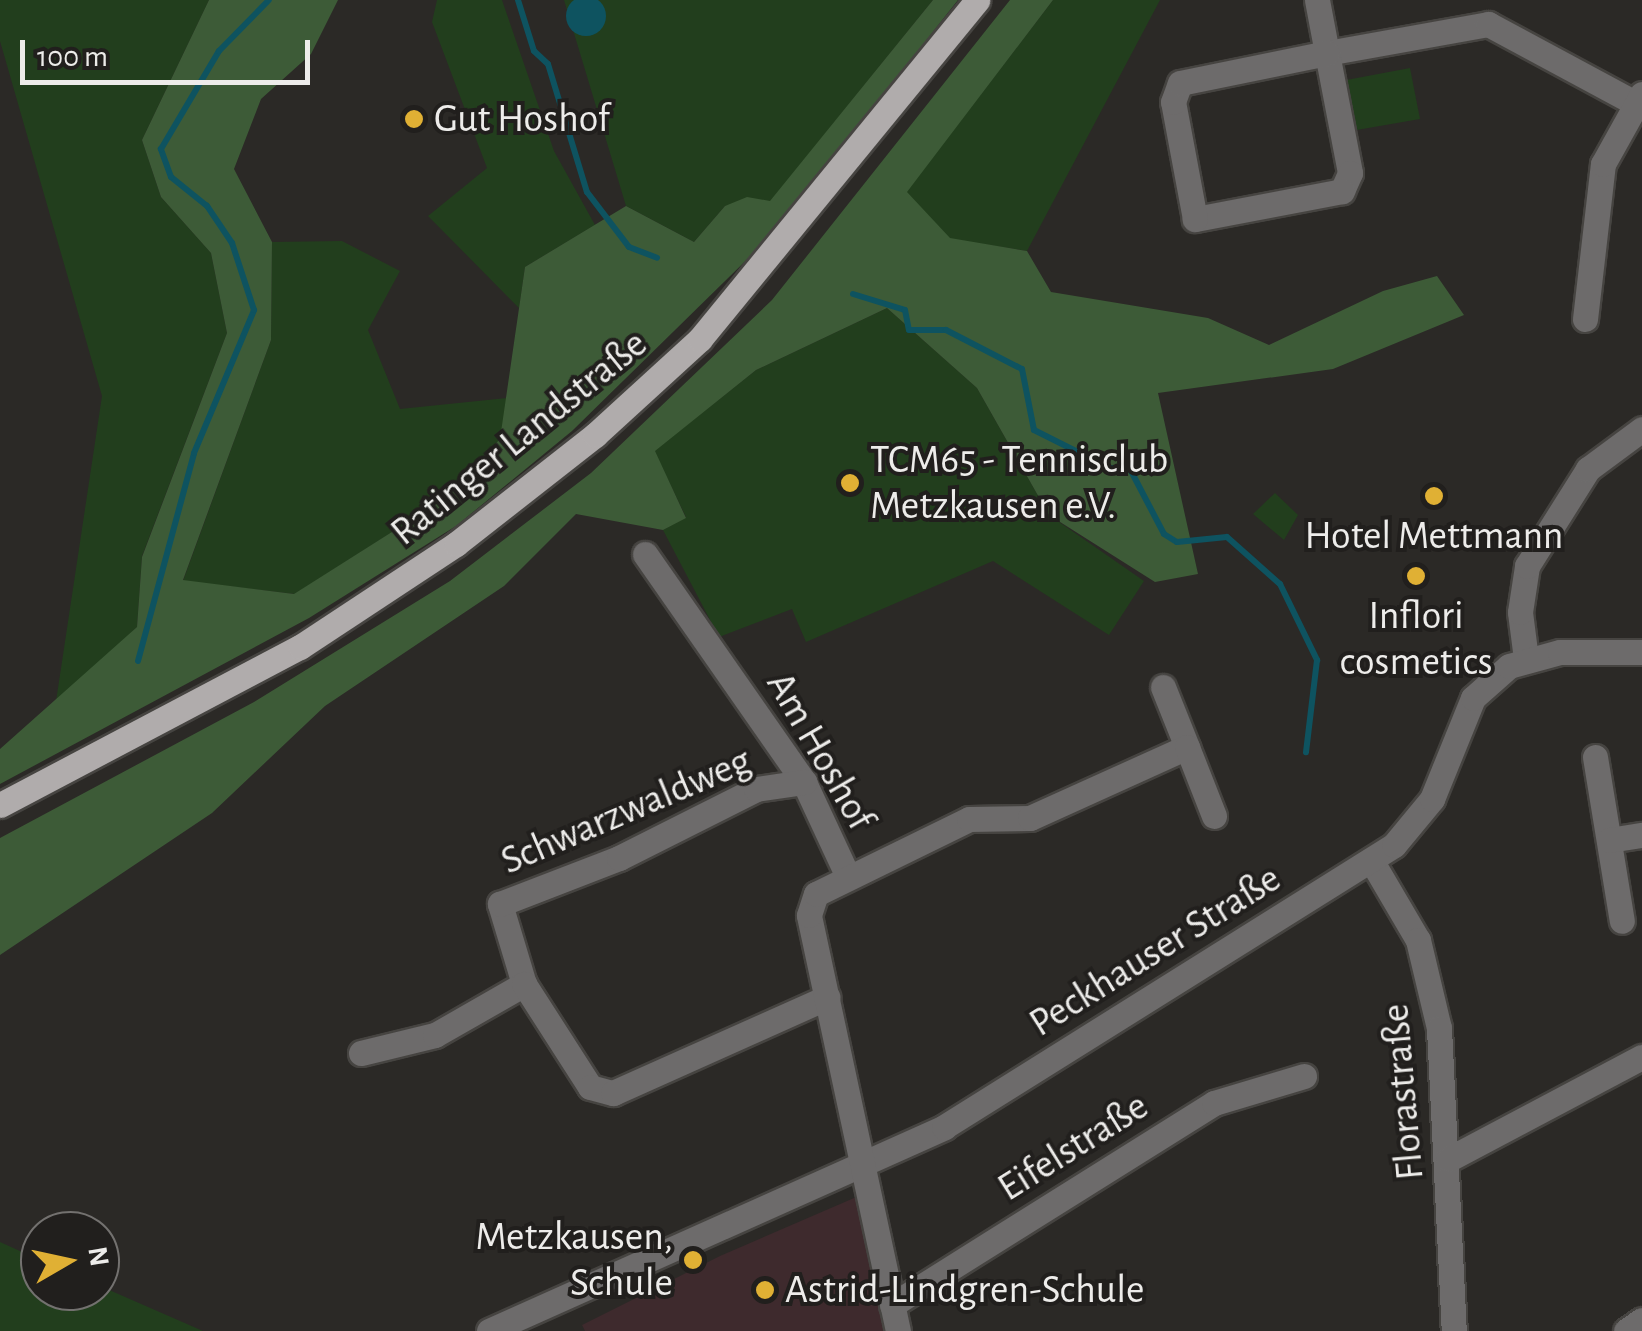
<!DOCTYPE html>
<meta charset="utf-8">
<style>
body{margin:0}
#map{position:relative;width:1642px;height:1331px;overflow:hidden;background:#2b2926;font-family:"Alegreya Sans",sans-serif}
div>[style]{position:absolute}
.education>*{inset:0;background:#3e2a2d}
.green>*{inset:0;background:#223e1d}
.forest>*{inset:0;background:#3d5b37}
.water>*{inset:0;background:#0e5360}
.round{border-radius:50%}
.stream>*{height:6px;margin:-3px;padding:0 3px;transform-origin:3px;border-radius:3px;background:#0e5360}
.roads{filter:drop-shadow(2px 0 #464441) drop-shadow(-2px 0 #464441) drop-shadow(0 2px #464441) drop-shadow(0 -2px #464441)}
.minor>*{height:25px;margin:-12.5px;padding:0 12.5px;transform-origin:12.5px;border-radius:12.5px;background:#6d6b6b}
.major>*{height:25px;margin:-12.5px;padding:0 12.5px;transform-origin:12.5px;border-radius:12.5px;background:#b0acac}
.dots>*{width:28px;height:28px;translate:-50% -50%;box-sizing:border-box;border:5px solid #211f1d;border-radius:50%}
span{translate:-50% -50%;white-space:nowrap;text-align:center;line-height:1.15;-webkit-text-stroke:8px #211f1d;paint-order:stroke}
.poi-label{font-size:40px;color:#edecea}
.left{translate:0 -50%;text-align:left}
.right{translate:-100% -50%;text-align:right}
.street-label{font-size:40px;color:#edecea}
.north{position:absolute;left:20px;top:1211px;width:100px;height:100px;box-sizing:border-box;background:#211f1d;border:2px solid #73716f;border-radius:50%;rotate:81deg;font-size:28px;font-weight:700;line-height:40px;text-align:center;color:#edecea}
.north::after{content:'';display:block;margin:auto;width:35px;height:45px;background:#e0b034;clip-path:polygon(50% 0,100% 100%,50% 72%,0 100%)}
.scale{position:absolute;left:20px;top:40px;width:290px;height:45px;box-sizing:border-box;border:5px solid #edecea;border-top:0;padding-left:12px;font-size:30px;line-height:35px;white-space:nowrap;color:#edecea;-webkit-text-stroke:8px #211f1d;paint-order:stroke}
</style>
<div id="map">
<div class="education">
<i style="clip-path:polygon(861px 1195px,887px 1331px,585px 1331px,582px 1325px,720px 1256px)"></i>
</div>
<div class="green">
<i style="clip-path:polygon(0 0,209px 0,142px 140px,161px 197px,211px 253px,227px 333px,142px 556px,137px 627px,55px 708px,102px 396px,0 41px)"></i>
<i style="clip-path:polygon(437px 0,502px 0,554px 151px,595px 225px,525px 267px,519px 308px,428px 216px,487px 168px,432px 22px)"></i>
<i style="clip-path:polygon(564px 0,933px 0,770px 202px,725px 206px,694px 242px,626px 206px)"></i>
<i style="clip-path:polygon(1053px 0,1160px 0,1027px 251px,950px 239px,906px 192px)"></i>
<i style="clip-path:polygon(1410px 68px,1420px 119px,1351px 131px,1341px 81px)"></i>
<i style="clip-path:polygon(342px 241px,400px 271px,368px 330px,400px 409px,507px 398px,501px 439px,444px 499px,295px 594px,183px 581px,271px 340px,272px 242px)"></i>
<i style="clip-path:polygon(887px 308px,977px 388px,1049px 515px,1144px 581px,1109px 635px,993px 561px,806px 642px,792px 609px,719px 637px,663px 530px,686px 517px,654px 451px,756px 370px)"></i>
<i style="clip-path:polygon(1275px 493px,1298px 515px,1284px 540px,1253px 514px)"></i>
<i style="clip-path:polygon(0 1242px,40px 1260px,40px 1291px,100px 1286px,203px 1331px,0 1331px)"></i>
</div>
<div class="forest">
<i style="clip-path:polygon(209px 0,338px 0,311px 54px,261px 99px,234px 169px,272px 242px,271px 340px,183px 580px,294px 594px,444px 499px,500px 439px,525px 267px,626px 206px,694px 242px,725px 206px,747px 197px,770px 201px,933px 0,958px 0,775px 232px,572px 431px,456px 526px,309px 618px,0 784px,0 749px,137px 627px,142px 557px,227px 333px,211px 253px,161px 197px,142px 140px)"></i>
<i style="clip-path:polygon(1010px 0,1053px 0,907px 192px,950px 238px,1027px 251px,1051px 292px,1208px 318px,1269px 345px,1383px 291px,1437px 276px,1464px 315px,1333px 369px,1158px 393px,1198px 574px,1155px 582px,1049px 515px,977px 388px,887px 308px,756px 370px,655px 451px,686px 518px,663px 530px,576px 514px,504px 586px,325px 706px,212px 813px,0 955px,0 838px,254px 702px,450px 581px,591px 473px,772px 300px)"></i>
</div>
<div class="water">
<i class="round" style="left:566px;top:-4px;width:40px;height:40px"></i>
</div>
<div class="stream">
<i style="left:518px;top:0;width:53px;rotate:72.6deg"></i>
<i style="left:534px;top:51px;width:19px;rotate:43deg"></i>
<i style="left:548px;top:64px;width:134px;rotate:73.1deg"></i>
<i style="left:587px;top:192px;width:69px;rotate:52.6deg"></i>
<i style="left:629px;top:247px;width:30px;rotate:21deg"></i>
<i style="left:853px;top:294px;width:54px;rotate:17.1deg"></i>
<i style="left:905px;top:310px;width:20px;rotate:79deg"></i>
<i style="left:909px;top:330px;width:37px"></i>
<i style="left:946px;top:330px;width:85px;rotate:27.2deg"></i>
<i style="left:1022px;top:369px;width:62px;rotate:78.9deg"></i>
<i style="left:1034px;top:430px;width:85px;rotate:26.6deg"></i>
<i style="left:1110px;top:468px;width:20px;rotate:3deg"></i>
<i style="left:1130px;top:469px;width:73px;rotate:62.4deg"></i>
<i style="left:1164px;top:534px;width:15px;rotate:32deg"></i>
<i style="left:1177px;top:542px;width:50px;rotate:-5.7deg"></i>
<i style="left:1227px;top:537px;width:71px;rotate:41.6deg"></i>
<i style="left:1280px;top:584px;width:85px;rotate:64deg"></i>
<i style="left:1317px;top:660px;width:93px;rotate:96.8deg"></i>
<i style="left:138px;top:661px;width:215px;rotate:-74.9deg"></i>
<i style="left:194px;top:453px;width:155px;rotate:-67.2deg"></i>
<i style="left:254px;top:310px;width:71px;rotate:-108.2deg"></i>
<i style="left:232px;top:243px;width:45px;rotate:-124deg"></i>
<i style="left:207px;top:206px;width:46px;rotate:-141.1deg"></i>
<i style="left:171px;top:177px;width:30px;rotate:-110deg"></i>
<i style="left:161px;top:149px;width:114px;rotate:-59.4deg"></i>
<i style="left:219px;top:51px;width:71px;rotate:-45.6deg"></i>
</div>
<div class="roads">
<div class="minor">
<i style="left:1317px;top:0;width:54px;rotate:79.3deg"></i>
<i style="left:1327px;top:53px;width:164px;rotate:-10.2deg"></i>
<i style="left:1488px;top:24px;width:167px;rotate:28.3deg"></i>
<i style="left:1327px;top:53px;width:122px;rotate:79.1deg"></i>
<i style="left:1350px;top:173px;width:20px;rotate:114deg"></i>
<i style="left:1342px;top:191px;width:150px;rotate:169.2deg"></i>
<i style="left:1195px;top:219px;width:119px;rotate:-100.6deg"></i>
<i style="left:1173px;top:102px;width:20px;rotate:-70deg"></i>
<i style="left:1180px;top:83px;width:150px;rotate:-11.5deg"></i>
<i style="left:1585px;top:319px;width:156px;rotate:-83.4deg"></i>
<i style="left:1603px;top:164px;width:80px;rotate:-60.9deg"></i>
<i style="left:645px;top:554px;width:278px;rotate:55.1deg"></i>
<i style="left:804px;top:782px;width:105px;rotate:65.1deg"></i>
<i style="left:1526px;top:659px;width:47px;rotate:-97.3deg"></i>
<i style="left:1520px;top:612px;width:47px;rotate:-81.3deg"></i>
<i style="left:1527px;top:566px;width:115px;rotate:-57.8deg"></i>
<i style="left:1588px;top:469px;width:67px;rotate:-36.5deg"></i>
<i style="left:1163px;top:687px;width:65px;rotate:68.2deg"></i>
<i style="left:1595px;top:757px;width:166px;rotate:80.7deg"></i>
<i style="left:1609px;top:840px;width:33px;rotate:-9deg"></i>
<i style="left:1371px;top:860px;width:93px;rotate:59.6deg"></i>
<i style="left:1418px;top:940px;width:90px;rotate:76.6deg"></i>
<i style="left:1439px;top:1028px;width:303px;rotate:87.2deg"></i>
<i style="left:524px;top:984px;width:84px;rotate:-106.7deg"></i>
<i style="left:500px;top:904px;width:128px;rotate:-21.1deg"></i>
<i style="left:619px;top:858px;width:153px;rotate:-26.7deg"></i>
<i style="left:756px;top:789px;width:49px;rotate:-8.3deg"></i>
<i style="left:361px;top:1053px;width:76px;rotate:-13.7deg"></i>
<i style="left:435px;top:1035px;width:103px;rotate:-29.8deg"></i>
<i style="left:524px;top:984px;width:122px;rotate:57.3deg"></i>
<i style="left:590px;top:1087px;width:24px;rotate:15deg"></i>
<i style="left:613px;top:1093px;width:235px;rotate:-24.1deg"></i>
<i style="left:1449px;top:1159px;width:218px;rotate:-27.9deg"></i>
<i style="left:892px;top:1305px;width:380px;rotate:-32.1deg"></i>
<i style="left:1214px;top:1103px;width:94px;rotate:-16.7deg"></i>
<i style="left:489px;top:1331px;width:499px;rotate:-24.1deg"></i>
<i style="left:944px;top:1127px;width:531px;rotate:-32.07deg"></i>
<i style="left:1394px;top:845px;width:60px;rotate:-50.4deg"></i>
<i style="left:1432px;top:799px;width:109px;rotate:-67.9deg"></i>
<i style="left:1473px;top:698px;width:48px;rotate:-41.6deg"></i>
<i style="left:1509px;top:666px;width:53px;rotate:-15.4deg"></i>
<i style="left:1560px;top:652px;width:82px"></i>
<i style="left:898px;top:1331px;width:425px;rotate:-102.1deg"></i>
<i style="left:809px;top:915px;width:22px;rotate:-72deg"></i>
<i style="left:816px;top:894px;width:170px;rotate:-26.1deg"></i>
<i style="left:969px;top:819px;width:61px;rotate:-0.9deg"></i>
<i style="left:1030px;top:818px;width:172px;rotate:-24.3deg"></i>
<i style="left:1187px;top:747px;width:74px;rotate:68.6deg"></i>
<i style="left:1626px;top:1331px;width:19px;rotate:-35deg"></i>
</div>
<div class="major">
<i style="left:0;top:805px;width:339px;rotate:-27.8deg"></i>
<i style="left:300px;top:647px;width:187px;rotate:-33.4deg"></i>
<i style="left:456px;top:544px;width:177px;rotate:-38.1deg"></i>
<i style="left:595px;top:435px;width:142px;rotate:-42.4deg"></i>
<i style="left:700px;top:339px;width:438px;rotate:-50.7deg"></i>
</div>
</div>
<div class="dots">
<i style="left:414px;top:119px;background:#e0b034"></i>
<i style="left:850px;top:483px;background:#e0b034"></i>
<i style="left:1434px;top:496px;background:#e0b034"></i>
<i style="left:1416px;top:576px;background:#e0b034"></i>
<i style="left:693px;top:1260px;background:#e0b034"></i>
<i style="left:765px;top:1290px;background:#e0b034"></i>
</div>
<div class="poi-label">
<span class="left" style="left:434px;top:119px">Gut Hoshof</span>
<span class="left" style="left:870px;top:483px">TCM65 - Tennisclub<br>Metzkausen e.V.</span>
<span style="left:1434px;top:536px">Hotel Mettmann</span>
<span style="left:1416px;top:639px">Inflori<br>cosmetics</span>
<span class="right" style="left:673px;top:1260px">Metzkausen,<br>Schule</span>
<span class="left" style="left:785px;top:1290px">Astrid-Lindgren-Schule</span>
</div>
<div class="street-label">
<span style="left:519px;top:438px;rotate:-39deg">Ratinger Landstraße</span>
<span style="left:820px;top:751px;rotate:60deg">Am Hoshof</span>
<span style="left:626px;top:811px;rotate:-23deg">Schwarzwaldweg</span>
<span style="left:1155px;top:951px;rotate:-32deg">Peckhauser Straße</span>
<span style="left:1403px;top:1092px;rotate:-95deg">Florastraße</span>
<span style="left:1073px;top:1147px;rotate:-32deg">Eifelstraße</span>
</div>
<div class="north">N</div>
<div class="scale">100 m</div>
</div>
